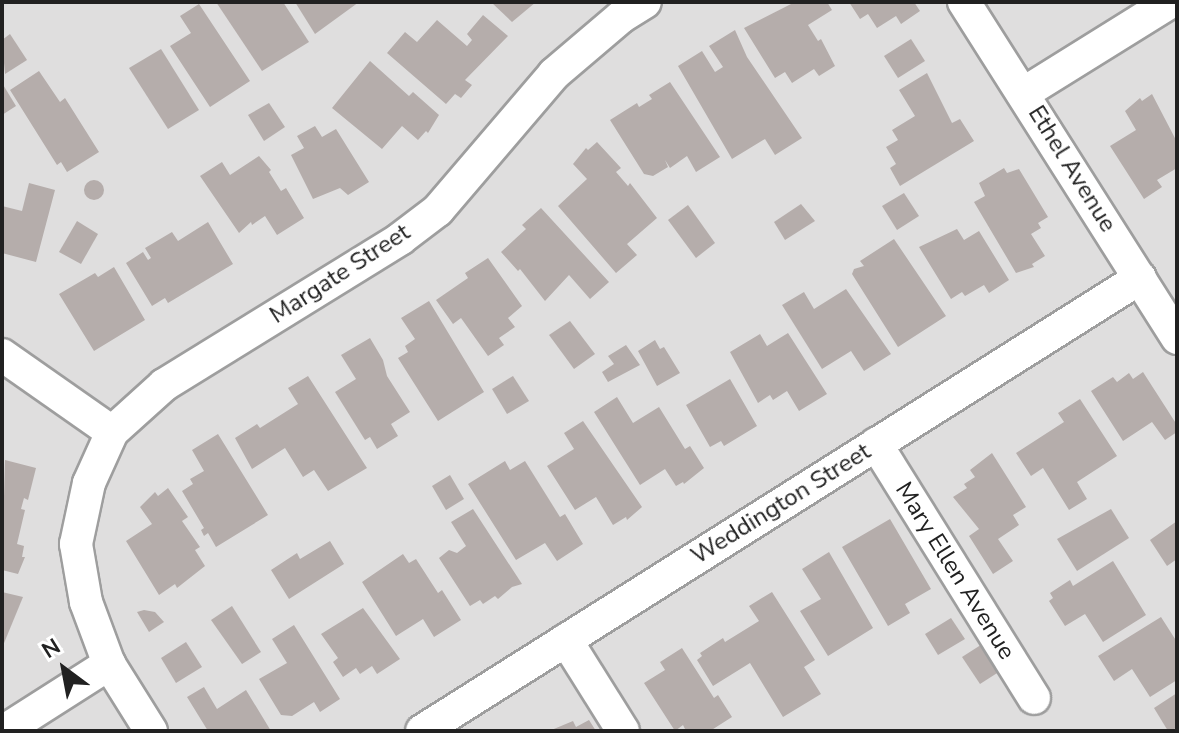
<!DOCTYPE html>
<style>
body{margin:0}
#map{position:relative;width:1179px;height:733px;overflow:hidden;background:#f0ece8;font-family:"Nunito Sans",sans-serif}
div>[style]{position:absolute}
.residential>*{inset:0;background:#dfdede}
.building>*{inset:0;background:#b5adab}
.round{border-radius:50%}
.roads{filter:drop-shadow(2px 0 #9e9e9e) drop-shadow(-2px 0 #9e9e9e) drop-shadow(0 2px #9e9e9e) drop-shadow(0 -2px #9e9e9e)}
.street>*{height:32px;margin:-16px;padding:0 16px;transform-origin:16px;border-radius:16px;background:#fff}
span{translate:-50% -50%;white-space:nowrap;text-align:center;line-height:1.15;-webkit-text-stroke:7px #fff;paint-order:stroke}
.street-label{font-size:24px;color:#212121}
.frame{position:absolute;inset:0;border:4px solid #212121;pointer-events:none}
.north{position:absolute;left:24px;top:629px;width:80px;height:80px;-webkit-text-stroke:6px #fff;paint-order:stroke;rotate:328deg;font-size:22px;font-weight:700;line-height:32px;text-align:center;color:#212121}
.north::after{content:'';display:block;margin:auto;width:28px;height:36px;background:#212121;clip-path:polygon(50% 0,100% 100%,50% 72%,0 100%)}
</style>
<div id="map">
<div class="residential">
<i style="clip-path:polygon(2px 2px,1177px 2px,1177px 731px,2px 731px)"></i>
</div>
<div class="building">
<i style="clip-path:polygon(216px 2px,283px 2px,309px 42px,262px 71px)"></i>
<i style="clip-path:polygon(295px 2px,359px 2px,315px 34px)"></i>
<i style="clip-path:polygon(491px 2px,536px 2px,512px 22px)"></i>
<i style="clip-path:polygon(795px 2px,827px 2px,832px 10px,808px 25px,818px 41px,821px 39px,835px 66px,819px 76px,814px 69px,792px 83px,785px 72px,775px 78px,744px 28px)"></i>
<i style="clip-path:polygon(849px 2px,914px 2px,920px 11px,901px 24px,896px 16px,877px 28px,868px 14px,860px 19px)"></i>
<i style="clip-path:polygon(199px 4px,250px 81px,210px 107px,170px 46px,191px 33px,180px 16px)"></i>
<i style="clip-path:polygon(483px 15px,508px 36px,465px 80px,472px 85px,461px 98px,455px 94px,446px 104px,387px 53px,405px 32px,417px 42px,437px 20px,467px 46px,472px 40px,467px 34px)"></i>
<i style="clip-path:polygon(735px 30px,747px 57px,802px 138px,775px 155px,765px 139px,732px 159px,678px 66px,702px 51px,715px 72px,723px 67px,709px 46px)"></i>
<i style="clip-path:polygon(10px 34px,27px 60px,5px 74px,2px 40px)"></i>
<i style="clip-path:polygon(911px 39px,925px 61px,898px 78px,884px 56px)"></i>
<i style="clip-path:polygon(161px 49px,199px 110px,168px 129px,129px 68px)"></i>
<i style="clip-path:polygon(370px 61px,409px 96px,413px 92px,439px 115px,428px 133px,426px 131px,418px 140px,402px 126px,382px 149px,332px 108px)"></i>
<i style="clip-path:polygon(39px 71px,60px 102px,65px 98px,99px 152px,67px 172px,61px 162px,57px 165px,10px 90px)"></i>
<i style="clip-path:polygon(927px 73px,952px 123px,960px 119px,974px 141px,900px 186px,890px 168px,896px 164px,886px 147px,898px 140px,892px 130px,915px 116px,899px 90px)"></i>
<i style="clip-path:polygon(670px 82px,720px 157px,696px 172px,687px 156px,670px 168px,665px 160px,668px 167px,653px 176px,644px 174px,610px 120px,637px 103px,639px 107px,652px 99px,649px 95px)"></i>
<i style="clip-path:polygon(2px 83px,16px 106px,2px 115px)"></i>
<i style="clip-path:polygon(1152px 94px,1177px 142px,1177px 168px,1157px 180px,1162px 187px,1144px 199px,1110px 146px,1136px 130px,1125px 111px,1140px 98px,1142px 101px)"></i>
<i style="clip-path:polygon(269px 103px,285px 127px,264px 141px,248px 115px)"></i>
<i style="clip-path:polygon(315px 126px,322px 137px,336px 129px,369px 182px,348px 195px,340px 188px,313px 199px,291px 155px,304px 148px,297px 136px)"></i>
<i style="clip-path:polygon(597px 142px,621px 168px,616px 172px,628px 186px,630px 183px,657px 218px,627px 244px,637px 255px,616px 273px,558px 206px,587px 179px,573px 164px,586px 148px,588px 150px)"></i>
<i style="clip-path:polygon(259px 156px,271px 170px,269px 172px,281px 191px,286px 188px,304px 218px,277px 235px,265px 216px,252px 225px,251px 222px,239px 233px,200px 176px,222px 162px,230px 175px)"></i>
<i style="clip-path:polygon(1004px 168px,1007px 173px,1019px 169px,1048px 217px,1038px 223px,1041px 228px,1031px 234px,1045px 256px,1032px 264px,1034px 267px,1016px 273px,974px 202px,985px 196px,979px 183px)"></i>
<i class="round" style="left:84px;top:180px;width:20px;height:20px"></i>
<i style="clip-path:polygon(29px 183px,55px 190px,36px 262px,2px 253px,2px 206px,22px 211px)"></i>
<i style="clip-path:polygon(904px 193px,919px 216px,897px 230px,882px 206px)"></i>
<i style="clip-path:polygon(801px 204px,815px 221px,785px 240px,774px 222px)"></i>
<i style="clip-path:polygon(688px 205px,715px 243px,696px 258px,668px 220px)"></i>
<i style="clip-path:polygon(541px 208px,609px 282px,590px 299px,569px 275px,545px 301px,520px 269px,518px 271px,501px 252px,526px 229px,522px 225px)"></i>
<i style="clip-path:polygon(77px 221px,98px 234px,81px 264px,59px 252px)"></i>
<i style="clip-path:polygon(208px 222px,233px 264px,168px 303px,165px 298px,152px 306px,126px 263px,143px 252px,148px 260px,151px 258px,145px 248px,172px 232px,178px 241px)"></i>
<i style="clip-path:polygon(957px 229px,964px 240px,979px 231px,1009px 280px,989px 293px,984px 285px,965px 296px,962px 292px,951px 299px,919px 247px)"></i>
<i style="clip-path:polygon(894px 239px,946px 316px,898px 347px,852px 274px,854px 269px,864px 266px,860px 261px)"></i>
<i style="clip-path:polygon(488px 258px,522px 306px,508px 318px,515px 327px,499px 338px,504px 345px,488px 356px,461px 318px,453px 324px,436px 300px,468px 278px,465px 273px)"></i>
<i style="clip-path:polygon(114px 267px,145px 320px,94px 351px,59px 294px,95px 273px,98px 277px)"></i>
<i style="clip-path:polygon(846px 289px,891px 354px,864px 371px,851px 351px,822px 369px,782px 305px,804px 292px,814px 309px)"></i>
<i style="clip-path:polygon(429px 301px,484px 392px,438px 421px,398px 358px,408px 352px,405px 346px,415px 339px,401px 318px)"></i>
<i style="clip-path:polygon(570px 321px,595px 354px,574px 369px,549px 335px)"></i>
<i style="clip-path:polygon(788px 333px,827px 394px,799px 411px,787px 391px,773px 400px,770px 395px,758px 403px,730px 352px,760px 334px,767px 346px)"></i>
<i style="clip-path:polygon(370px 338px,383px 360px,387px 376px,410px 412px,391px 424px,398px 436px,377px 449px,370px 437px,365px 440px,335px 392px,356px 379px,341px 355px)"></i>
<i style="clip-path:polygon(655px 340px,660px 349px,664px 347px,680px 373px,657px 386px,638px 351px)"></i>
<i style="clip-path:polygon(626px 345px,640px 365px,608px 382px,602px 372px,614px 364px,608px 356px)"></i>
<i style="clip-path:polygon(1143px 372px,1177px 425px,1177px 432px,1165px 440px,1152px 422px,1123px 441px,1091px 391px,1113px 377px,1117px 382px,1129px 373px,1133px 379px)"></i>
<i style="clip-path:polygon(308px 376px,367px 468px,328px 491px,314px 470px,303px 477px,285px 448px,252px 469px,235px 438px,257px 424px,260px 428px,298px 404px,288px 388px)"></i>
<i style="clip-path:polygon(513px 376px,529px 401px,507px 414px,492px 389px)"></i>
<i style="clip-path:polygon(730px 379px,757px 426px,724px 446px,721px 441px,710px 447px,686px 405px)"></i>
<i style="clip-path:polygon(617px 397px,633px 423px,659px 407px,685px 449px,690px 446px,704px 468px,684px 484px,683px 482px,676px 486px,665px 469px,640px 485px,594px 412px)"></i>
<i style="clip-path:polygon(1080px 399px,1117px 456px,1077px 482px,1087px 499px,1069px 510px,1043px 468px,1031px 476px,1016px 453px,1064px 422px,1058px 413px)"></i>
<i style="clip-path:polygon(583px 421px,642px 507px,627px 520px,626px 517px,613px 525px,596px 497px,575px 510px,547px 466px,574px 449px,564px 433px)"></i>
<i style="clip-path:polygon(218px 434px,268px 515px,216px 547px,208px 533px,204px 536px,201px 530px,204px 528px,182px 491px,193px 484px,190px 479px,204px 471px,192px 450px)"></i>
<i style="clip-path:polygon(992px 453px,1026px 507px,1013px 515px,1019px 525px,998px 539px,1013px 561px,993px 574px,969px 536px,979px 529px,953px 497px,967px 488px,964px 484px,975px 477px,970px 470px)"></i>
<i style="clip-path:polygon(5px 460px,36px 468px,28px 500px,24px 498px,21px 509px,25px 510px,17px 544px,24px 546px,22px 557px,25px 557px,18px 574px,2px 570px)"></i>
<i style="clip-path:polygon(505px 461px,510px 470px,525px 461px,560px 517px,565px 514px,583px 544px,557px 561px,545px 543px,516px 560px,468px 484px)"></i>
<i style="clip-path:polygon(450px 475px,464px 499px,446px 510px,432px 486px)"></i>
<i style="clip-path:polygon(168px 488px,188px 517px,182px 521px,200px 547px,195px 550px,205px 566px,177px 588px,175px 584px,159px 595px,126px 541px,152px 524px,140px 507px,155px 492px,158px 496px)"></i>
<i style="clip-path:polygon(473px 509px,522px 584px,512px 587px,498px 599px,495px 596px,483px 604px,480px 600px,470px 606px,439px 558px,449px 550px,457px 553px,466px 546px,451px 522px)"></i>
<i style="clip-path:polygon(1111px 509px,1129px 538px,1077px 571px,1057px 539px)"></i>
<i style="clip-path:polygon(890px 519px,931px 589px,905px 604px,910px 613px,888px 626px,842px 547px)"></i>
<i style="clip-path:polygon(1177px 521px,1177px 559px,1167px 566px,1150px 540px)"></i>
<i style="clip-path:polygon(330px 541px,344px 564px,289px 599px,271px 570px,297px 553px,300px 559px)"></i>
<i style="clip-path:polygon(829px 552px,873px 628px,828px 656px,800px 611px,821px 599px,802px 569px)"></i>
<i style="clip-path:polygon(403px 554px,409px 563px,416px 559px,438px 593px,442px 590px,461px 620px,434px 637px,423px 619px,396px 636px,362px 582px)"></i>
<i style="clip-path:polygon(1113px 561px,1146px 615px,1103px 642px,1085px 614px,1065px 626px,1049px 601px,1053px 598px,1050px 593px,1070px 580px,1073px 586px)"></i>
<i style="clip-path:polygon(2px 592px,23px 597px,2px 648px)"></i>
<i style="clip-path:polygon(772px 592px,815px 660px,804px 667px,821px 694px,783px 717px,750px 663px,713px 686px,697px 660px,702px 656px,700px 653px,723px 638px,725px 642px,759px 621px,749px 606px)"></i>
<i style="clip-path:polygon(232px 606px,261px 652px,242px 664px,211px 620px)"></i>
<i style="clip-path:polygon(363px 608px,400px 659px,377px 674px,372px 666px,360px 674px,356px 668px,343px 677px,333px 662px,338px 658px,321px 634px)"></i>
<i style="clip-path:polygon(144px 610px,155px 612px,164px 622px,149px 632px,137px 612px)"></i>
<i style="clip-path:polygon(1161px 617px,1177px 642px,1177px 680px,1150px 697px,1132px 669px,1114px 681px,1098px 656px)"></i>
<i style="clip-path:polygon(951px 618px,965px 639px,938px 655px,925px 634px)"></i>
<i style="clip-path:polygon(294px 625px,340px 699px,320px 712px,314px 702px,292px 716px,281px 715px,259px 679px,287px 663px,272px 639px)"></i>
<i style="clip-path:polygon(987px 641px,1005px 668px,980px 684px,962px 657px)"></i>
<i style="clip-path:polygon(186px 642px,202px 667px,176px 683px,161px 658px)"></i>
<i style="clip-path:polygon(682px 648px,714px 698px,718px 695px,732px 717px,710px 731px,686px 731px,683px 725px,675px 731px,644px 683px,665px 670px,660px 662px)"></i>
<i style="clip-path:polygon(204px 687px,217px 709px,246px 690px,271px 731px,208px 731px,187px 697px)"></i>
<i style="clip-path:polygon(1177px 693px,1177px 728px,1168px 731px,1154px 708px)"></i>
<i style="clip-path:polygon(589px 720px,596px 731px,549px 731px,573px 721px,576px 727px)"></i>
</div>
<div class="roads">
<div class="street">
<i style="left:964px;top:2px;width:398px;rotate:57.6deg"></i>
<i style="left:1024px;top:93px;width:172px;rotate:-31.9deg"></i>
<i style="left:2px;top:355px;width:134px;rotate:35deg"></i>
<i style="left:876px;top:444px;width:299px;rotate:58.1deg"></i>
<i style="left:566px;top:640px;width:107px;rotate:57.9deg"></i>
<i style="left:4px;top:731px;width:125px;rotate:-32.5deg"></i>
<i style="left:151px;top:731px;width:79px;rotate:-122.1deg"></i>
<i style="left:109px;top:664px;width:66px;rotate:-110.4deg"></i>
<i style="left:86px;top:602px;width:59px;rotate:-99.8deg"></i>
<i style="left:76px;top:544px;width:62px;rotate:-78deg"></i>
<i style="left:89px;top:483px;width:56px;rotate:-65.7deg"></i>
<i style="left:112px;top:432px;width:70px;rotate:-42.1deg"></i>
<i style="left:164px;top:385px;width:278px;rotate:-31.7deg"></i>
<i style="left:400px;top:239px;width:48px;rotate:-37.3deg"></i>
<i style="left:438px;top:210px;width:179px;rotate:-49.5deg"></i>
<i style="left:554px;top:74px;width:88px;rotate:-40.4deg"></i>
<i style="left:621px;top:17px;width:28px;rotate:-32deg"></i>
<i style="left:422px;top:731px;width:849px;rotate:-32.25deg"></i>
</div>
</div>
<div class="street-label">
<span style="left:1072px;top:169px;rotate:58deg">Ethel Avenue</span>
<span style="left:340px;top:274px;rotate:-33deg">Margate Street</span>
<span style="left:781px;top:504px;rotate:-32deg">Weddington Street</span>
<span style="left:955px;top:571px;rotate:58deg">Mary Ellen Avenue</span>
</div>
<div class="frame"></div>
<div class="north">N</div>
</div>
